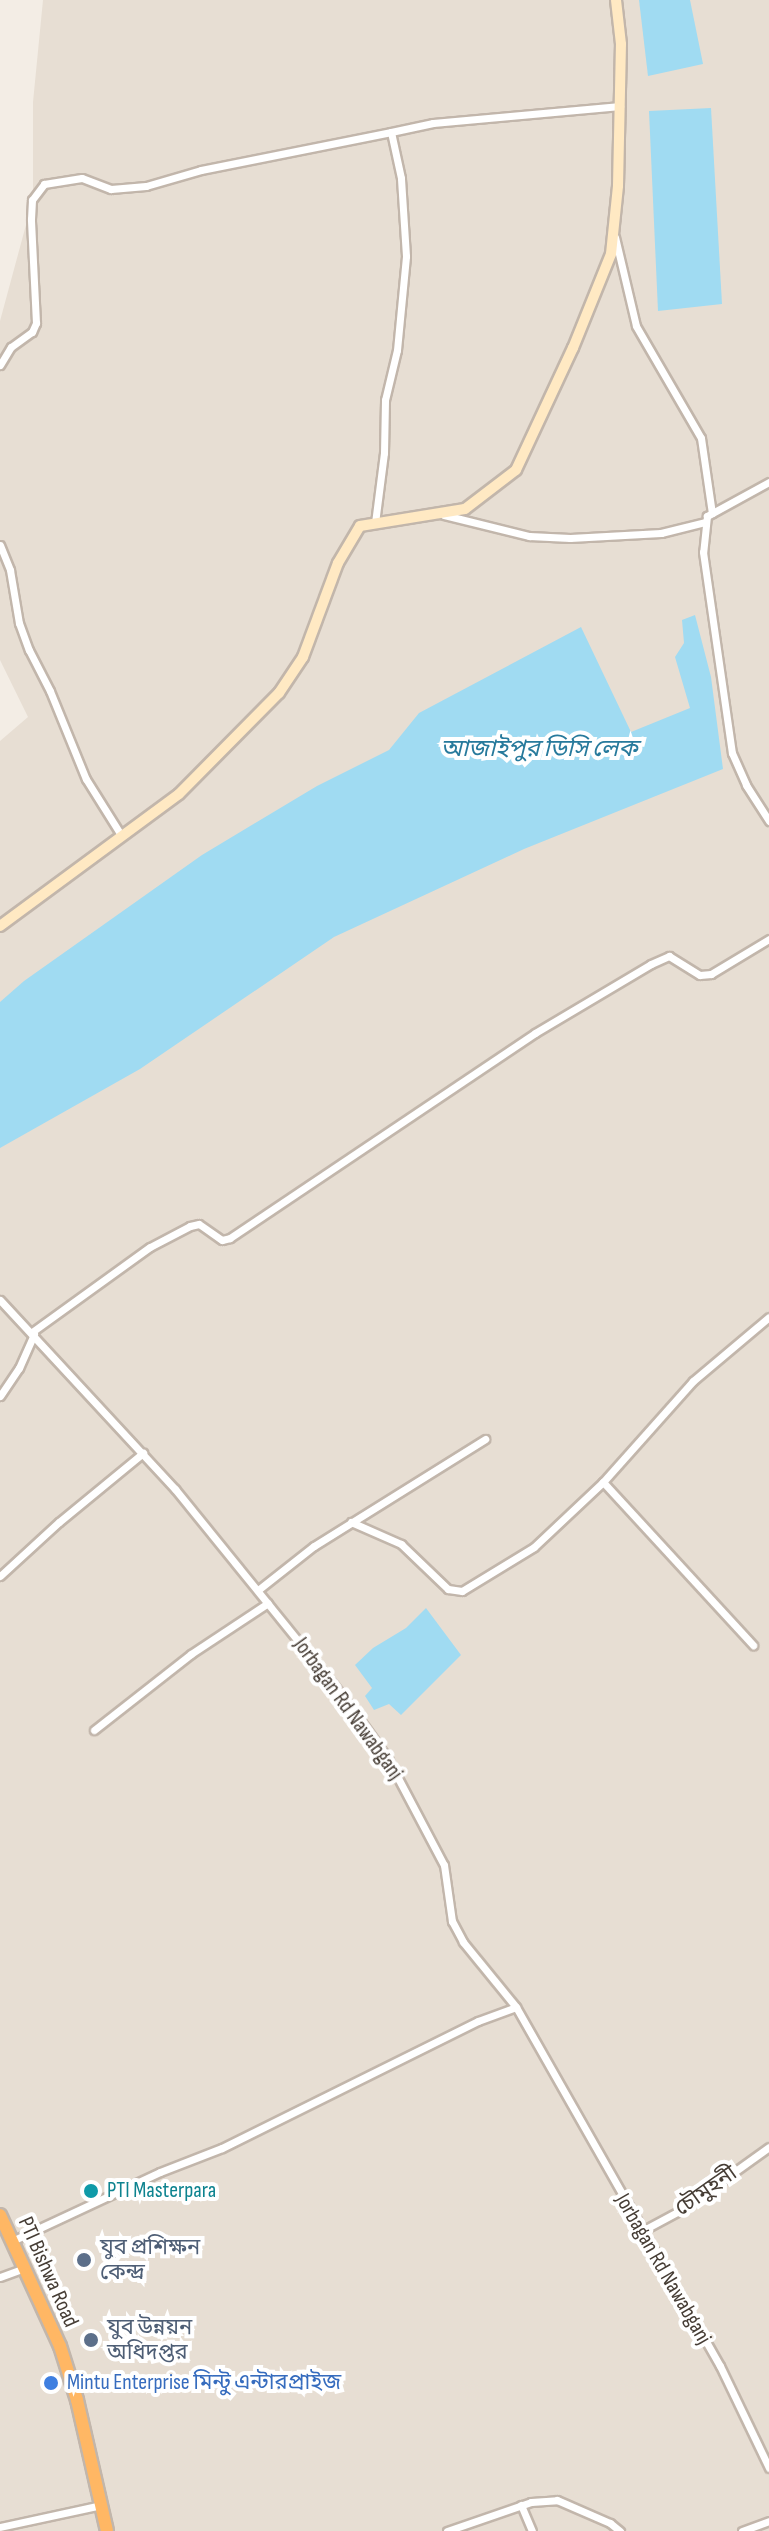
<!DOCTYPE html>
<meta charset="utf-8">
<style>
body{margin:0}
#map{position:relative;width:769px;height:2531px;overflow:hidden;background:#f3ede5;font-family:"Sofia Sans Condensed","Noto Sans Bengali",sans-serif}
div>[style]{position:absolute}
.residential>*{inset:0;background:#e7ded3}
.water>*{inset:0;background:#a0dbf2}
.roads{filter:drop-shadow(2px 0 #c2b6ab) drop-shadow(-2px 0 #c2b6ab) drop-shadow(0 2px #c2b6ab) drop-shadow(0 -2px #c2b6ab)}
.street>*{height:7px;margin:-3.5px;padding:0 3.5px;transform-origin:3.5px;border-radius:3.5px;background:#fff}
.secondary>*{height:10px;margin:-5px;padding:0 5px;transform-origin:5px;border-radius:5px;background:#ffe9c3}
.highway>*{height:12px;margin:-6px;padding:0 6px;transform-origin:6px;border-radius:6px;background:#ffb764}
.dots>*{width:22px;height:22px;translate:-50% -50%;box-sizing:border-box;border:4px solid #fff;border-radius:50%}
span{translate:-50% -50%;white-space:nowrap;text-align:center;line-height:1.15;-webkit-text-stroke:8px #fff;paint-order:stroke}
.street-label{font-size:22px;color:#463d35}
.culture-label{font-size:22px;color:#0d838f}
.left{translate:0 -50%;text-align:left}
.service-label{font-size:22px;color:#4e5e75}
.shop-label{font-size:22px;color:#366cbe}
.water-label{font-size:24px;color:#277a9c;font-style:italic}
</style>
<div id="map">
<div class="residential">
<i style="clip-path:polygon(43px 0,769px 0,769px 2531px,0 2531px,0 741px,28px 717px,0 660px,0 321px,33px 199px,33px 102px)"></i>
</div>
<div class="water">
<i style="clip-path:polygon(639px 0,690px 0,703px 64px,648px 76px)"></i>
<i style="clip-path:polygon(711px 108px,722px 304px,658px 311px,649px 111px)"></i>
<i style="clip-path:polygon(695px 615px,711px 677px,723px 769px,524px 849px,334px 937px,140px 1069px,0 1148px,0 1002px,24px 981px,202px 855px,317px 786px,389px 750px,419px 713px,581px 627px,631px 732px,690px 708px,675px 657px,684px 643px,682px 620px)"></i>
<i style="clip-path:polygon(426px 1608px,461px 1655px,401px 1715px,389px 1704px,374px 1710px,365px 1696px,372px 1688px,355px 1665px,373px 1648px,406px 1628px)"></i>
</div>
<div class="roads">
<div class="street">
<i style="left:615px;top:237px;width:91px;rotate:76.7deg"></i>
<i style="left:636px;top:326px;width:129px;rotate:59.9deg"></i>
<i style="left:701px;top:438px;width:76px;rotate:81.7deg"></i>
<i style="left:0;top:365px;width:21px;rotate:-59deg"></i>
<i style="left:11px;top:347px;width:26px;rotate:-36deg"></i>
<i style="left:32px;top:332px;width:10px;rotate:-66deg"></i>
<i style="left:36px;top:323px;width:104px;rotate:-92.8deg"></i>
<i style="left:31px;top:219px;width:19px;rotate:-87deg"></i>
<i style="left:32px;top:200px;width:20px;rotate:-53deg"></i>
<i style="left:44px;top:184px;width:38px;rotate:-9deg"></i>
<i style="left:82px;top:178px;width:31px;rotate:21deg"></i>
<i style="left:111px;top:189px;width:35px;rotate:-5deg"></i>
<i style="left:146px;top:186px;width:57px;rotate:-16.2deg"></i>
<i style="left:201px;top:170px;width:194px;rotate:-11.3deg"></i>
<i style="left:769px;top:482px;width:71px;rotate:151.3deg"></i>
<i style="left:707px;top:516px;width:36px;rotate:96deg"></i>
<i style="left:703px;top:552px;width:203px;rotate:81.8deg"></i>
<i style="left:732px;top:753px;width:35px;rotate:66deg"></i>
<i style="left:746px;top:785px;width:43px;rotate:57.4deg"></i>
<i style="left:444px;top:515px;width:88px;rotate:13.9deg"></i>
<i style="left:529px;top:536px;width:41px;rotate:2.8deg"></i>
<i style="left:570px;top:538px;width:91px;rotate:-3.1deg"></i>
<i style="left:661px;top:533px;width:45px;rotate:-14deg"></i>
<i style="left:375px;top:523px;width:71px;rotate:-82.7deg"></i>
<i style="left:384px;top:453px;width:53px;rotate:-88.9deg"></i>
<i style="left:385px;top:400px;width:51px;rotate:-76.5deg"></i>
<i style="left:397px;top:350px;width:94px;rotate:-84.5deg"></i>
<i style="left:406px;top:256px;width:78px;rotate:-93.7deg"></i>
<i style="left:401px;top:178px;width:47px;rotate:-102.3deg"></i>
<i style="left:391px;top:132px;width:43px;rotate:-12.1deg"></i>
<i style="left:433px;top:123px;width:188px;rotate:-5.2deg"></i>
<i style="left:0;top:545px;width:27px;rotate:68deg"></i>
<i style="left:10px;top:570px;width:54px;rotate:80.4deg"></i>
<i style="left:19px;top:623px;width:29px;rotate:70deg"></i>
<i style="left:29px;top:650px;width:46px;rotate:62.9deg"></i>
<i style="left:50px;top:691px;width:95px;rotate:67.8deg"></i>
<i style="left:86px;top:779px;width:66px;rotate:58deg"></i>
<i style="left:0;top:1300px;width:258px;rotate:47.2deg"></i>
<i style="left:175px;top:1489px;width:265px;rotate:51deg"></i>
<i style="left:342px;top:1695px;width:79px;rotate:54.3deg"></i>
<i style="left:388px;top:1759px;width:120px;rotate:62.2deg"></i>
<i style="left:444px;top:1865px;width:57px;rotate:81.9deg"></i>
<i style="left:452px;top:1921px;width:24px;rotate:62deg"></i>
<i style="left:463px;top:1942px;width:84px;rotate:50.8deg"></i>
<i style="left:516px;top:2007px;width:413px;rotate:60.4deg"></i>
<i style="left:720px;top:2366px;width:113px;rotate:64.3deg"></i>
<i style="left:32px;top:1332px;width:145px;rotate:-35.8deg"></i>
<i style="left:150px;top:1247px;width:45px;rotate:-27.7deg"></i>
<i style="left:190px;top:1226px;width:9px;rotate:-13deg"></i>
<i style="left:199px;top:1224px;width:28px;rotate:35deg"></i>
<i style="left:222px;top:1240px;width:8px;rotate:-14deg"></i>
<i style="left:230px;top:1238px;width:367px;rotate:-33.9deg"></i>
<i style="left:535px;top:1033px;width:135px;rotate:-30.7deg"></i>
<i style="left:651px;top:964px;width:20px;rotate:-24deg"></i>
<i style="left:669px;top:956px;width:36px;rotate:32deg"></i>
<i style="left:700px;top:975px;width:11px;rotate:-5deg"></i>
<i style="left:711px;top:974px;width:68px;rotate:-31.1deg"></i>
<i style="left:0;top:1396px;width:34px;rotate:-56deg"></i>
<i style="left:19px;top:1368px;width:37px;rotate:-66deg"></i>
<i style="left:603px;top:1482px;width:222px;rotate:47.4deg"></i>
<i style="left:351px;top:1522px;width:55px;rotate:23.7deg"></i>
<i style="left:401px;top:1544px;width:65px;rotate:43.8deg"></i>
<i style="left:448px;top:1589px;width:14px;rotate:8deg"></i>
<i style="left:462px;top:1591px;width:84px;rotate:-31.4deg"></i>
<i style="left:534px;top:1547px;width:95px;rotate:-43.3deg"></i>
<i style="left:603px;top:1482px;width:135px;rotate:-48.3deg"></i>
<i style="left:693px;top:1381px;width:99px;rotate:-40.1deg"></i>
<i style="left:0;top:1576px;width:80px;rotate:-42.5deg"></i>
<i style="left:59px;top:1522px;width:109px;rotate:-39.4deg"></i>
<i style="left:258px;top:1590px;width:71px;rotate:-38.2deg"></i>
<i style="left:314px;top:1546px;width:202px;rotate:-32deg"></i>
<i style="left:94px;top:1730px;width:123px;rotate:-38.1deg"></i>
<i style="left:191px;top:1654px;width:92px;rotate:-33.5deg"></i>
<i style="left:640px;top:2232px;width:47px;rotate:-28.2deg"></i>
<i style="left:681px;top:2210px;width:108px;rotate:-35.6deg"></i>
<i style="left:12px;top:2241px;width:163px;rotate:-25deg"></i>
<i style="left:160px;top:2172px;width:66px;rotate:-21.2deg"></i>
<i style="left:222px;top:2148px;width:286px;rotate:-26.4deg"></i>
<i style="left:478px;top:2021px;width:40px;rotate:-20.2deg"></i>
<i style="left:0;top:2277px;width:27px;rotate:-20deg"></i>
<i style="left:521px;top:2505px;width:28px;rotate:67deg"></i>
<i style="left:0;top:2527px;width:104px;rotate:-12.2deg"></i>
<i style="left:447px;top:2531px;width:89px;rotate:-19deg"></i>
<i style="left:531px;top:2502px;width:26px;rotate:-4deg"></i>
<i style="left:557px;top:2500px;width:58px;rotate:23.5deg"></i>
<i style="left:610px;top:2523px;width:13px;rotate:39deg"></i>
<i style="left:742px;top:2531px;width:29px;rotate:-20deg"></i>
</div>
<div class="secondary">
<i style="left:0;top:926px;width:222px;rotate:-36.4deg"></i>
<i style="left:179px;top:794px;width:142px;rotate:-45.3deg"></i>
<i style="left:279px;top:693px;width:43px;rotate:-56.3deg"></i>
<i style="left:303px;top:657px;width:100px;rotate:-69.6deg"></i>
<i style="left:338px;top:563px;width:43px;rotate:-59.3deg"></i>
<i style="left:360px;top:526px;width:106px;rotate:-9.2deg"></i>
<i style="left:465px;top:509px;width:64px;rotate:-37.4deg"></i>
<i style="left:516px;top:470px;width:135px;rotate:-65deg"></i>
<i style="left:573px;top:348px;width:101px;rotate:-68deg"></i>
<i style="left:611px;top:254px;width:68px;rotate:-84.1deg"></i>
<i style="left:618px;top:186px;width:142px;rotate:-88.8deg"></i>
<i style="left:621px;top:44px;width:44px;rotate:-96.5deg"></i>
</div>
<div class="highway">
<i style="left:0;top:2215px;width:144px;rotate:65.4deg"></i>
<i style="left:60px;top:2346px;width:57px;rotate:72.5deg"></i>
<i style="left:77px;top:2400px;width:134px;rotate:77.1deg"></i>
</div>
</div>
<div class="dots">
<i style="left:91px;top:2191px;background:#0f9aa8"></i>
<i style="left:84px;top:2260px;background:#5c6f8a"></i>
<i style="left:91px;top:2340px;background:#5c6f8a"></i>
<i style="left:51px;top:2383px;background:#3f7fe0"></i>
</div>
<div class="street-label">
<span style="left:348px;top:1709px;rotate:54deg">Jorbagan Rd Nawabganj</span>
<span style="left:706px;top:2191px;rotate:-35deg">চৌমুহনী</span>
<span style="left:663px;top:2269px;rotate:60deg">Jorbagan Rd Nawabganj</span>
<span style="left:48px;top:2272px;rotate:66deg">PTI Bishwa Road</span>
</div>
<div class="culture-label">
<span class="left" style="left:107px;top:2191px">PTI Masterpara</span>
</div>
<div class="service-label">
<span class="left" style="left:100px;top:2260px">যুব প্রশিক্ষন<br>কেন্দ্র</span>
<span class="left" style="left:107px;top:2340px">যুব উন্নয়ন<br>অধিদপ্তর</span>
</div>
<div class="shop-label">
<span class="left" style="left:67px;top:2383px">Mintu Enterprise মিন্টু এন্টারপ্রাইজ</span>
</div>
<div class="water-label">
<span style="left:539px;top:749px">আজাইপুর ডিসি লেক</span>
</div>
</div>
